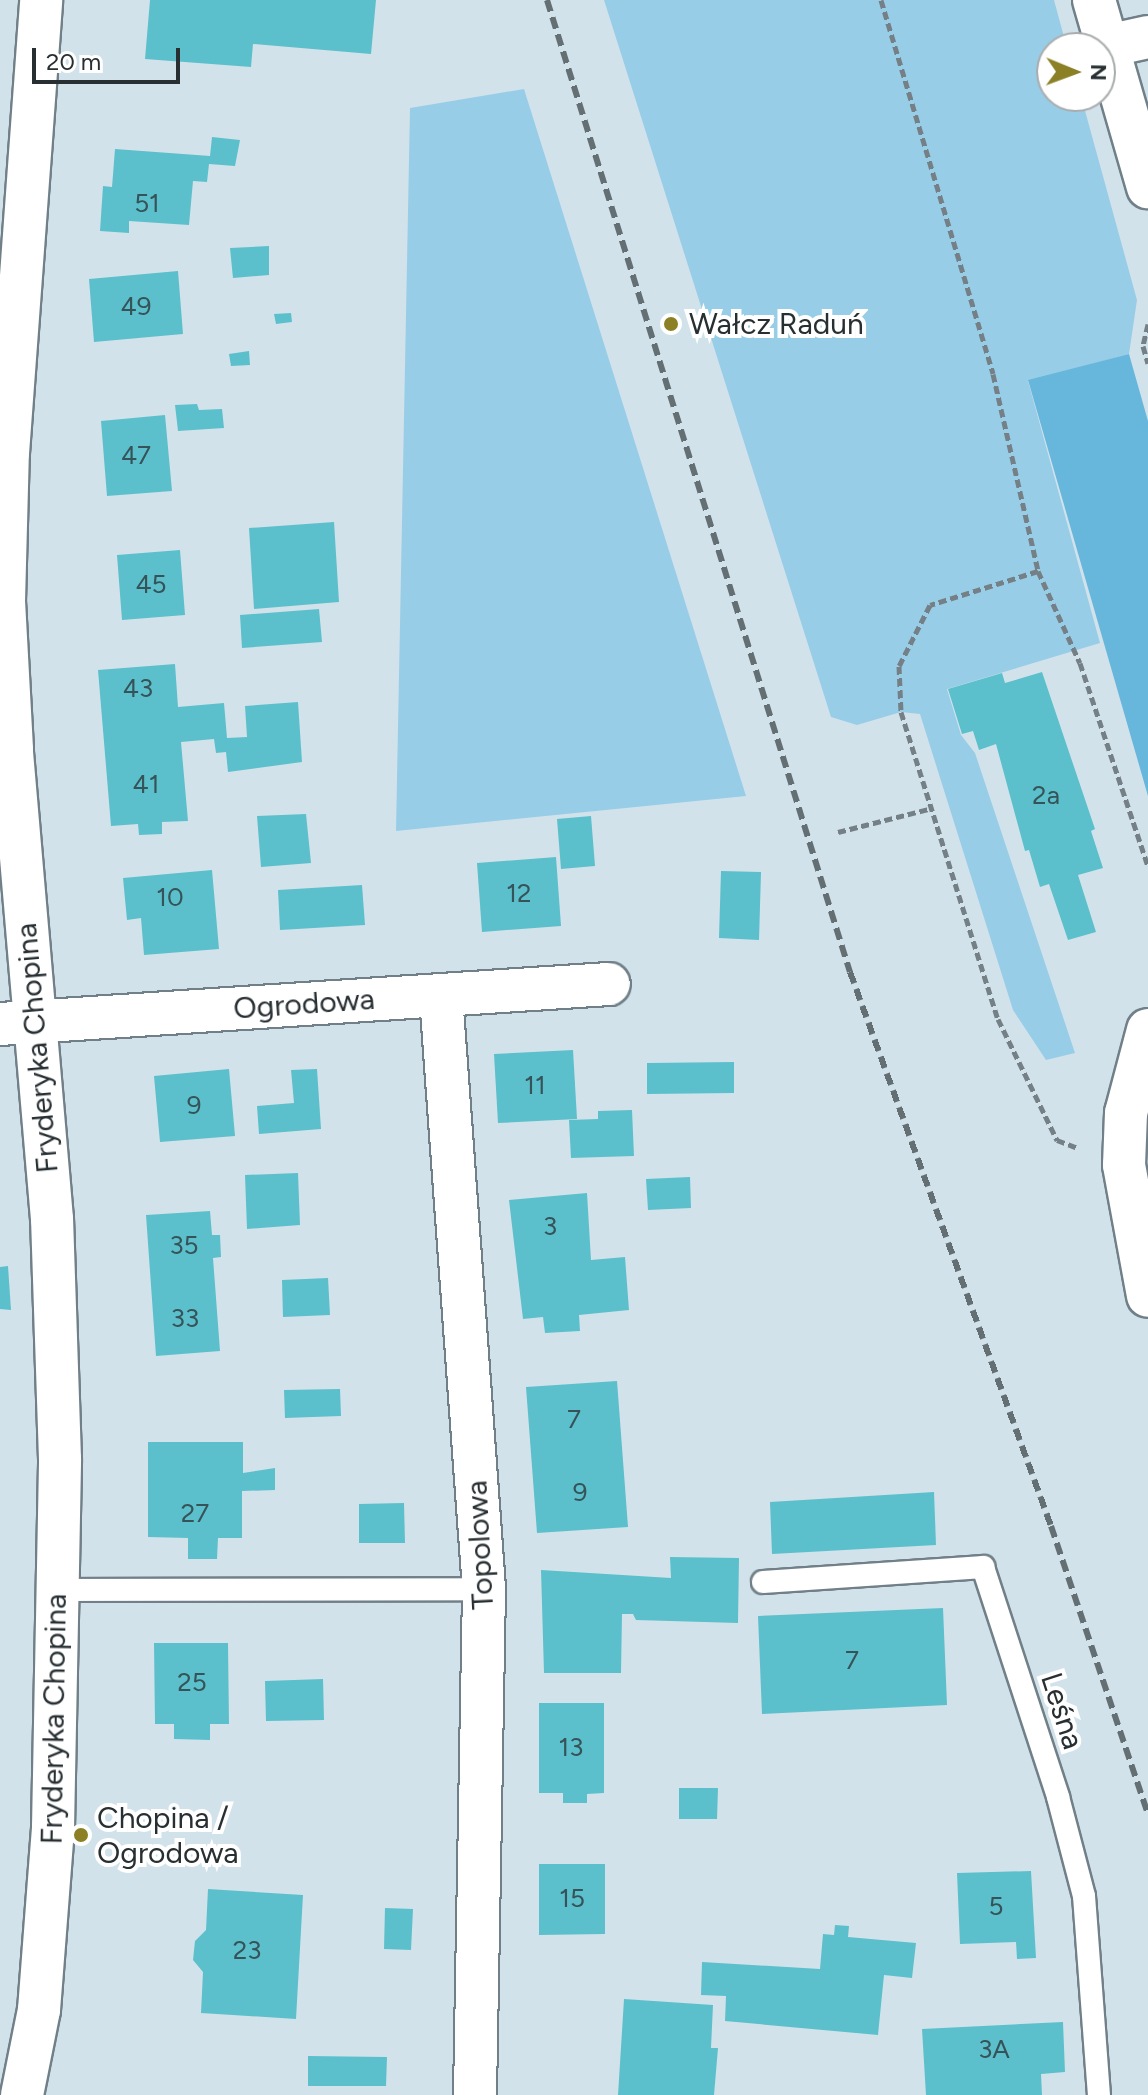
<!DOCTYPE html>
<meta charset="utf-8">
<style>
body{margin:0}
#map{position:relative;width:1148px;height:2095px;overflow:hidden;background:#d2e2eb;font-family:Figtree,sans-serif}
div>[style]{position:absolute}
.green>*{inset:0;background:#98cde8}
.forest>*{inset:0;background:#67b6dc}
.building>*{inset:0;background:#5bc0cb}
.path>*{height:5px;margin-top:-2.5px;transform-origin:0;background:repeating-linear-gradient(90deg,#758086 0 8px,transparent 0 12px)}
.roads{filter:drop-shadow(2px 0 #718088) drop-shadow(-2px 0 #718088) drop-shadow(0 2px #718088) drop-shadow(0 -2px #718088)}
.lane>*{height:22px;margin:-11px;padding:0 11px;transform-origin:11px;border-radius:11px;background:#fff}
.street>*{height:42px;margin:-21px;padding:0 21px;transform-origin:21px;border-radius:21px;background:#fff}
.rail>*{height:6px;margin-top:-3px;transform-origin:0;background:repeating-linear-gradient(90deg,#646f74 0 12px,transparent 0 18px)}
.dots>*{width:22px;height:22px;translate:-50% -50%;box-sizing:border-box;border:4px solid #fff;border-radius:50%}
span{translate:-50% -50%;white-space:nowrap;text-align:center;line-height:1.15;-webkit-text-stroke:8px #fff;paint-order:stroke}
.number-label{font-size:26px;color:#355358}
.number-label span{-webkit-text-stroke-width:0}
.poi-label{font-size:30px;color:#282f32}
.left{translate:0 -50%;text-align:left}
.street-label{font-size:30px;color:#282f32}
.north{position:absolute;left:1036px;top:32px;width:80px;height:80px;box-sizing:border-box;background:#fff;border:2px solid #a9acad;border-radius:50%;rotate:91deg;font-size:22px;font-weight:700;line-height:32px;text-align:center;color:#282f32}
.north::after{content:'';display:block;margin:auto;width:28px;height:36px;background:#8b8026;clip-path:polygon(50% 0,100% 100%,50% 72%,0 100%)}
.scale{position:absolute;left:32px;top:48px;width:148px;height:36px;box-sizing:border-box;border:4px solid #282f32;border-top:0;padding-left:10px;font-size:24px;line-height:28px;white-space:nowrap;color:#282f32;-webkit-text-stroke:6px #fff;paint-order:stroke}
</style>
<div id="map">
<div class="green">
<i style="clip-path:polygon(604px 0,1054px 0,1067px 48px,1052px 48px,1052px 96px,1081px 96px,1137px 300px,1129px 354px,1028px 381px,1100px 643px,947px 689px,961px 735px,975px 753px,1075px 1053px,1046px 1060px,1013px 1010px,920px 714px,901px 712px,857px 725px,831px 717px)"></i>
<i style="clip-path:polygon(524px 89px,746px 796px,396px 831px,410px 108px)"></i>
</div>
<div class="forest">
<i style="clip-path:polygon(1129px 354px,1148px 421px,1148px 796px,1028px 380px)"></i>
</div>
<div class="building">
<i style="clip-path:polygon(150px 0,376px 0,371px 54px,253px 44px,251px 67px,145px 59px)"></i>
<i style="clip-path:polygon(212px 137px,240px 140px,235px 166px,209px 164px,207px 182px,193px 181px,189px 225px,129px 221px,129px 233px,100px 231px,103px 186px,112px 187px,115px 149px,210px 156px)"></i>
<i style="clip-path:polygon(269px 246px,269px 275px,233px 278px,230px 248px)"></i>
<i style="clip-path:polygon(178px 271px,183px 334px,94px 342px,89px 279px)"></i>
<i style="clip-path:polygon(291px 313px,292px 322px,276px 324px,274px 314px)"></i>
<i style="clip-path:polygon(249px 351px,250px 365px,231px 366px,229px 354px)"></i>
<i style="clip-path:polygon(197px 404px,199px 410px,222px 409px,224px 428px,178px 431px,175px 405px)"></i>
<i style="clip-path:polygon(165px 415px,172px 491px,107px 496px,101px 421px)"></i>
<i style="clip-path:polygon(334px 522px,339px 602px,254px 609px,249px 528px)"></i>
<i style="clip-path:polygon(180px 550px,185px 615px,122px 620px,117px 555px)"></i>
<i style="clip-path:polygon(319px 609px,322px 642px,242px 648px,240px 615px)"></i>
<i style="clip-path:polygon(175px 664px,178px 707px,224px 703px,227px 738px,247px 737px,245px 706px,298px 702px,302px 762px,228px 772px,226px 752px,216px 753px,214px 739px,181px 742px,188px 821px,162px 822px,162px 834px,139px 835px,138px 824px,111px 826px,98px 670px)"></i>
<i style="clip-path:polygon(1042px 672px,1095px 829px,1091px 831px,1103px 868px,1078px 875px,1096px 932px,1068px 940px,1049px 884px,1040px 887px,1029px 850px,1025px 851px,996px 744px,979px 750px,973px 731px,962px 734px,948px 689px,1002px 673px,1005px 683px)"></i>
<i style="clip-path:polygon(306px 814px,311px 863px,261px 867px,257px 816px)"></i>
<i style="clip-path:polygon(591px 816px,595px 866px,561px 869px,557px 819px)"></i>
<i style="clip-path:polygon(556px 857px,561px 926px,482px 932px,477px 863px)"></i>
<i style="clip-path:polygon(212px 870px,219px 949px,144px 955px,141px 918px,127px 920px,123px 878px)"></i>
<i style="clip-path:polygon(721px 871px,761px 872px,759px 940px,719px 938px)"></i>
<i style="clip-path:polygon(362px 885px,365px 925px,280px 930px,278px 890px)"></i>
<i style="clip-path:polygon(573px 1050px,577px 1119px,498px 1123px,494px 1054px)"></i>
<i style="clip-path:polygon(734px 1062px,734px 1093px,647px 1094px,647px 1063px)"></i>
<i style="clip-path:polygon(229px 1069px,235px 1136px,160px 1142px,154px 1076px)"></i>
<i style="clip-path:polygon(317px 1069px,321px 1129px,259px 1134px,257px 1106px,294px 1103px,291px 1070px)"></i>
<i style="clip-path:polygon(632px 1110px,634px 1156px,571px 1158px,569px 1120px,598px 1119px,598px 1111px)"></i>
<i style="clip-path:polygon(298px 1173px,300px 1225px,247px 1229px,245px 1175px)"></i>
<i style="clip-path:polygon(690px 1177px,691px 1208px,648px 1210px,646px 1179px)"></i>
<i style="clip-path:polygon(587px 1193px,591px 1260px,625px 1257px,629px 1310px,579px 1315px,580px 1331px,545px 1333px,543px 1317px,523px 1319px,509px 1200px)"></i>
<i style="clip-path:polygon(210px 1211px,212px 1235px,220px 1235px,221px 1257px,213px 1258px,220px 1351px,156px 1356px,146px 1215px)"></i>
<i style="clip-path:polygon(8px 1266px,11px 1310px,0 1309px,0 1267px)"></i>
<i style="clip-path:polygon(328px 1278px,330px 1315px,283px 1317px,282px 1280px)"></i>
<i style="clip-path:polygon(617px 1381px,628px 1527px,537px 1533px,526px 1387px)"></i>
<i style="clip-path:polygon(340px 1389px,341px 1416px,285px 1418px,284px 1390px)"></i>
<i style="clip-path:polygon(148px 1442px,243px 1442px,243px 1473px,275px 1468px,275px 1490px,242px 1491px,242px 1538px,218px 1538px,217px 1559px,188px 1559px,188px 1538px,148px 1537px)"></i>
<i style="clip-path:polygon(934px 1492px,936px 1545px,772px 1554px,770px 1502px)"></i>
<i style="clip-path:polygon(404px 1503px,405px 1543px,359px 1543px,359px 1504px)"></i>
<i style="clip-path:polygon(670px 1557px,739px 1558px,738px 1623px,636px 1620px,633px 1614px,622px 1614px,621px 1673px,544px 1673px,541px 1570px,671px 1578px)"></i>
<i style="clip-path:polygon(943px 1608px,947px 1705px,762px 1714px,758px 1616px)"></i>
<i style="clip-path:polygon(154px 1643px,228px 1643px,229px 1724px,210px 1724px,210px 1740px,174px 1739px,174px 1724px,155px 1724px)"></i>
<i style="clip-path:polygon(323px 1679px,324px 1720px,266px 1721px,265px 1681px)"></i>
<i style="clip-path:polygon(539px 1703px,604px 1703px,604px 1793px,587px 1794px,587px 1803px,563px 1803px,563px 1793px,539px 1793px)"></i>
<i style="clip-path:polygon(679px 1788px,718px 1788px,717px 1819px,679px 1819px)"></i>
<i style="clip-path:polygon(539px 1864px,605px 1864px,605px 1934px,539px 1935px)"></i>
<i style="clip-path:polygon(1031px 1871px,1036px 1958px,1017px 1959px,1016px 1942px,960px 1944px,957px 1873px)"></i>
<i style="clip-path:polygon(208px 1889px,303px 1895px,296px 2019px,201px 2013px,203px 1972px,193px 1960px,195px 1941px,206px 1930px)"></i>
<i style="clip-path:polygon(385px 1908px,413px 1909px,411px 1950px,384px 1949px)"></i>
<i style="clip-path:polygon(835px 1925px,849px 1926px,848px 1937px,916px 1943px,912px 1978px,884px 1975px,878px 2035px,725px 2021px,726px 1996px,701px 1995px,702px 1962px,820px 1969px,823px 1934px,834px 1935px)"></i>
<i style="clip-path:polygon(624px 1999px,713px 2005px,711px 2048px,718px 2048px,714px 2095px,618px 2095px)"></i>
<i style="clip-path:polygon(1063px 2022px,1065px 2072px,1041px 2074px,1042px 2095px,926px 2095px,922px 2029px)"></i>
<i style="clip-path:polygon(308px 2056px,387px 2057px,386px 2086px,308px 2086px)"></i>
</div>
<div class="path">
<i style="left:881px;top:0;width:390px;rotate:73.3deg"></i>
<i style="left:993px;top:374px;width:202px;rotate:77.1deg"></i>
<i style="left:1038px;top:571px;width:101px;rotate:65.5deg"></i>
<i style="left:1080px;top:663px;width:214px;rotate:71.5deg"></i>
<i style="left:1148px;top:324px;width:23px;rotate:103deg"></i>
<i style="left:1143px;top:346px;width:18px;rotate:74deg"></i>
<i style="left:1038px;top:571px;width:113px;rotate:162.5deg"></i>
<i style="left:930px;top:605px;width:68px;rotate:116.9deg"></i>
<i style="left:899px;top:666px;width:46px;rotate:87.5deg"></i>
<i style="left:901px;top:712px;width:322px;rotate:72.5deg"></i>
<i style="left:998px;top:1019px;width:135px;rotate:64deg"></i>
<i style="left:1057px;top:1140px;width:22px;rotate:21deg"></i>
<i style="left:838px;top:832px;width:94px;rotate:-14.2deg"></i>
</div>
<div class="roads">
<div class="lane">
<i style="left:763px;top:1582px;width:221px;rotate:-3.9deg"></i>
<i style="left:983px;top:1567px;width:242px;rotate:71.9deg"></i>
<i style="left:1058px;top:1797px;width:102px;rotate:75.3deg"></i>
<i style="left:1084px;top:1896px;width:200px;rotate:85.7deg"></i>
<i style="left:57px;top:1590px;width:427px;rotate:-0.1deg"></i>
</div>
<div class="street">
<i style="left:1094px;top:0;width:195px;rotate:73.9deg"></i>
<i style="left:1107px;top:46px;width:42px;rotate:-12.4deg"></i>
<i style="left:441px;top:996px;width:595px;rotate:85.85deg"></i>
<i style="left:484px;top:1589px;width:506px;rotate:91.02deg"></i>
<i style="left:0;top:1024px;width:610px;rotate:-3.76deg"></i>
<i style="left:1148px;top:1030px;width:86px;rotate:104.8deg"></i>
<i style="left:1126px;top:1113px;width:52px;rotate:92.2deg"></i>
<i style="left:1124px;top:1165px;width:133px;rotate:79.6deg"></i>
<i style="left:22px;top:2095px;width:87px;rotate:-78.7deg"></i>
<i style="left:39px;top:2010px;width:183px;rotate:-85.6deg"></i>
<i style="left:53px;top:1828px;width:369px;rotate:-88.9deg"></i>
<i style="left:60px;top:1459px;width:240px;rotate:-91.9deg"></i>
<i style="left:52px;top:1219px;width:472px;rotate:-94.9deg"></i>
<i style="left:12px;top:749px;width:148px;rotate:-93.1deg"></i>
<i style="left:4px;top:601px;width:148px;rotate:-88.5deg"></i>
<i style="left:8px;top:453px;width:454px;rotate:-85.8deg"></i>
</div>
</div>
<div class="rail">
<i style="left:547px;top:0;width:1018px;rotate:72.69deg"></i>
<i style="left:850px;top:972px;width:589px;rotate:70.06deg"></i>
<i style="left:1051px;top:1526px;width:305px;rotate:71.4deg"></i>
</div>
<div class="dots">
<i style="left:671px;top:324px;background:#8b8026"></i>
<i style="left:81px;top:1835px;background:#8b8026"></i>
</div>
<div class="number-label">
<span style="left:147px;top:204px">51</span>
<span style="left:136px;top:307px">49</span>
<span style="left:136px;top:456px">47</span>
<span style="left:151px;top:585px">45</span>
<span style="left:138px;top:689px">43</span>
<span style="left:146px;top:785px">41</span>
<span style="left:1046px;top:796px">2a</span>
<span style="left:519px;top:894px">12</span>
<span style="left:170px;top:898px">10</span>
<span style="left:535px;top:1086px">11</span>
<span style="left:194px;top:1106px">9</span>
<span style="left:550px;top:1227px">3</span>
<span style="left:184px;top:1246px">35</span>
<span style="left:185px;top:1319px">33</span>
<span style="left:574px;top:1420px">7</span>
<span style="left:580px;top:1493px">9</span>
<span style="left:195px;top:1514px">27</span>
<span style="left:852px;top:1661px">7</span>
<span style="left:192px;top:1683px">25</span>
<span style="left:571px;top:1748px">13</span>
<span style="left:572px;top:1899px">15</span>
<span style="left:996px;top:1907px">5</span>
<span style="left:247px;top:1951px">23</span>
<span style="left:994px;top:2050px">3A</span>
</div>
<div class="poi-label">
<span class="left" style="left:689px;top:324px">Wałcz Raduń</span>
<span class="left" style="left:97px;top:1835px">Chopina /<br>Ogrodowa</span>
</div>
<div class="street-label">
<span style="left:304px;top:1004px;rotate:-4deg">Ogrodowa</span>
<span style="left:37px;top:1048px;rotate:-95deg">Fryderyka Chopina</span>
<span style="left:480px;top:1545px;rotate:-93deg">Topolowa</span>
<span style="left:1062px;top:1711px;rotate:72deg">Leśna</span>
<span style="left:54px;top:1719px;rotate:-89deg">Fryderyka Chopina</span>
</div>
<div class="north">N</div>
<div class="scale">20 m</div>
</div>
